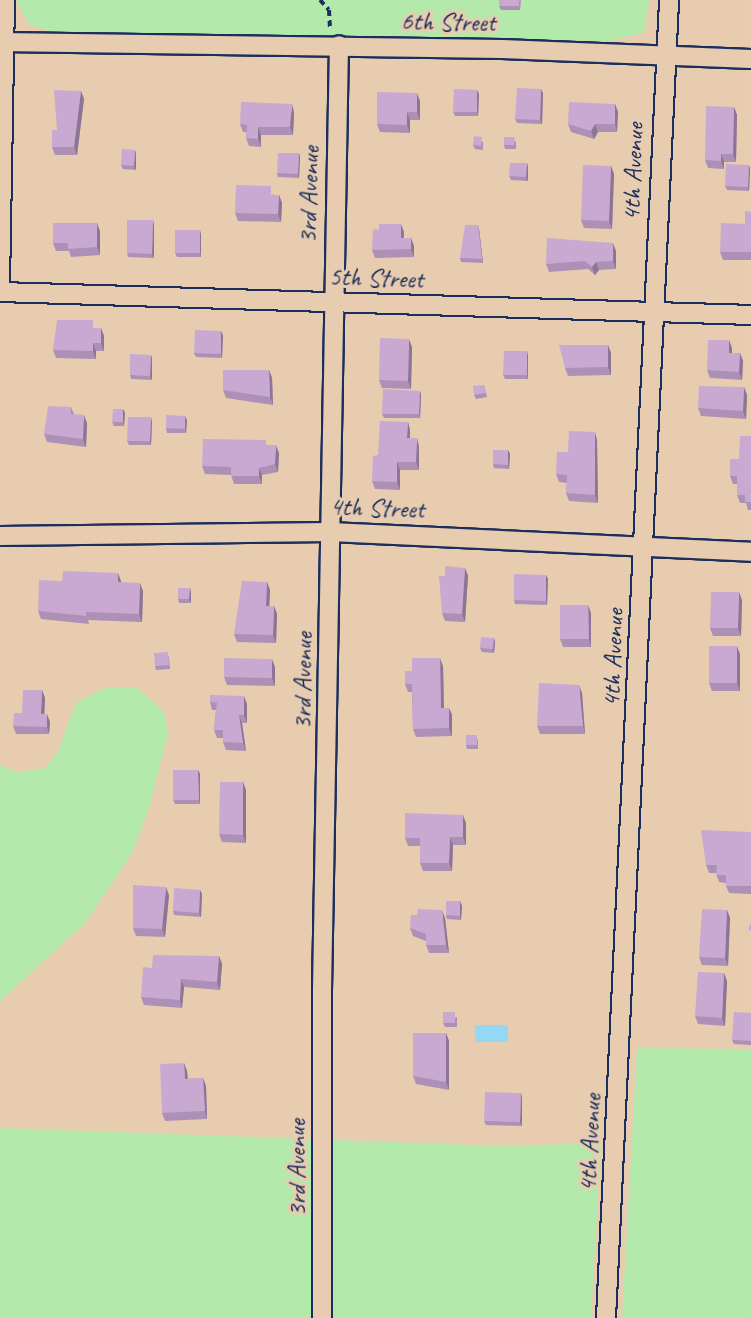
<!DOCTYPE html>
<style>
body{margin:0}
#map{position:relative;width:751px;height:1318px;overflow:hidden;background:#e8ccaf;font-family:Caveat,sans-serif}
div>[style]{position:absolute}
.green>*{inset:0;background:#b3e9ab}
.water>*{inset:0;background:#93d9f5}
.path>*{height:4px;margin-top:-2px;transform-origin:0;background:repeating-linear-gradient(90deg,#1b2f5e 0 6px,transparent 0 10.5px)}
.roads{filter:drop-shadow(2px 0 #1b2f5e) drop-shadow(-2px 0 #1b2f5e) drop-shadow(0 2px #1b2f5e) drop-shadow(0 -2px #1b2f5e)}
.street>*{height:18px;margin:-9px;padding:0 9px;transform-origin:9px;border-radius:9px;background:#e8ccaf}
.wall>*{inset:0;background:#ad90b5}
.shaded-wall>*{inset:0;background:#8d7693}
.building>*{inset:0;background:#c9a8d2}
span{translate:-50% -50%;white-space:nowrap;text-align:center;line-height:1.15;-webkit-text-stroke:6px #e8ccaf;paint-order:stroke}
.street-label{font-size:26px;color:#1b2f5e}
</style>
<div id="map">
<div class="green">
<i style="clip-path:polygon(16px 0,649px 0,644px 33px,609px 41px,53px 32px,29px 24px)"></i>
<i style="clip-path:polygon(105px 688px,138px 688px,164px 712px,168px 732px,149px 808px,132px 853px,86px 922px,0 1001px,0 765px,18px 772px,45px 768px,58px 751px,76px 703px)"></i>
<i style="clip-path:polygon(637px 1048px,751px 1049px,751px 1318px,622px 1318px)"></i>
<i style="clip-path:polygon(0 1128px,314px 1139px,313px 1318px,0 1318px)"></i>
<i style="clip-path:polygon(332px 1140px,500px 1146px,601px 1143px,591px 1318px,332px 1318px)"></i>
</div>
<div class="water">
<i style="clip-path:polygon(475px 1025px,508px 1025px,508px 1042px,475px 1042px)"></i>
</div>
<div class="path">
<i style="left:320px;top:0;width:13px;rotate:48deg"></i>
<i style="left:329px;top:10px;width:19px;rotate:87deg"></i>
</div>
<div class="roads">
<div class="street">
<i style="left:0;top:42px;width:502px;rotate:0.8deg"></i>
<i style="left:502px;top:49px;width:249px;rotate:2.3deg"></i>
<i style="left:0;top:286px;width:286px;rotate:-89deg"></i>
<i style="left:0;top:292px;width:751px;rotate:1.75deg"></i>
<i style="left:0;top:536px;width:330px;rotate:-0.7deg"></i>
<i style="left:330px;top:532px;width:421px;rotate:2.7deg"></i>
<i style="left:322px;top:1318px;width:328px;rotate:-90deg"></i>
<i style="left:322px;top:990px;width:945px;rotate:-88.97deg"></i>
<i style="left:606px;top:1318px;width:1320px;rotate:-87.26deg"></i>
</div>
</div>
<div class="wall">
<i style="clip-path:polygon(521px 0,520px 10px,501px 10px,499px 6px)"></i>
<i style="clip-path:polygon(477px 90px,479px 94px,478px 116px,455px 116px,453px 112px)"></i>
<i style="clip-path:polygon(81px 91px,84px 99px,77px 155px,55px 155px,52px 147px,57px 130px)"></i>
<i style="clip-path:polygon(543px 93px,542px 124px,517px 123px,515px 119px)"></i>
<i style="clip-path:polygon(420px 101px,420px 120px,410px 120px,410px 133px,380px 132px,377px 124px)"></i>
<i style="clip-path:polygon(615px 104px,618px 112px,617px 132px,598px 132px,594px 139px,571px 132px,568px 124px)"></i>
<i style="clip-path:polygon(734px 107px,737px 115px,736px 162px,724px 162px,724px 169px,708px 168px,705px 160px)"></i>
<i style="clip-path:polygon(294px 112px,293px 135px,261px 135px,261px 147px,249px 146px,246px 138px,246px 132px,243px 132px,240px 124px)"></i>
<i style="clip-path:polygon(483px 141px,483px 150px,475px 149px,473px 145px)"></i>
<i style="clip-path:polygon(516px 141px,516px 149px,505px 149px,504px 145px)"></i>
<i style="clip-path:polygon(135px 150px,136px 154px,136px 170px,123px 169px,121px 165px)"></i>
<i style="clip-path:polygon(299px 153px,300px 157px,299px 178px,278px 177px,277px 173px)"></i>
<i style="clip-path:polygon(527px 163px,528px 167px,528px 181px,511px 180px,509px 176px)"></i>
<i style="clip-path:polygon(749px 165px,750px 169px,749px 191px,727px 190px,725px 186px)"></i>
<i style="clip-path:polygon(611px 166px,614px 174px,612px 229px,584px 228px,581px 220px)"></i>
<i style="clip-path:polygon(274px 194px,274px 195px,279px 195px,282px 203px,281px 222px,238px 221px,235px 213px)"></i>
<i style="clip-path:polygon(751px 212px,751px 260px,723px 260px,720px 252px,745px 224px)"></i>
<i style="clip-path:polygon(154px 224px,154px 258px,128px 257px,127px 253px)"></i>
<i style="clip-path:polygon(478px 225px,479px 229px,483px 263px,461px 262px,460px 258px)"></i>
<i style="clip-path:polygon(100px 231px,100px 255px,71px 257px,69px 251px,56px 251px,53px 243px)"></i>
<i style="clip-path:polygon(404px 232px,404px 238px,411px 238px,414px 246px,414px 257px,375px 258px,372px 250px)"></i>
<i style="clip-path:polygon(201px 234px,201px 257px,177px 257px,175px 253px)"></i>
<i style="clip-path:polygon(616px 251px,616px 269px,599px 270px,595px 275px,588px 269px,549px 272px,546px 264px)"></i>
<i style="clip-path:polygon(96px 328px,101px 328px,104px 336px,104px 351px,96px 351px,96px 359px,56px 358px,53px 350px)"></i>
<i style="clip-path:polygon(223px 335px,222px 358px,196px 357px,194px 353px)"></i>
<i style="clip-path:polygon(608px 345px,611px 353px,611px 375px,568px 376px,565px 368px)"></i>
<i style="clip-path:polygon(412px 347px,411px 389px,382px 388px,379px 380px)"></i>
<i style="clip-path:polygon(732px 348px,732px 353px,740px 353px,743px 361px,742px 380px,710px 378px,707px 370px)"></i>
<i style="clip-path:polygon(151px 355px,152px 359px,152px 380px,131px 379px,130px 375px)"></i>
<i style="clip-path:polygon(528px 355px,528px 379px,505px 379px,503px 375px)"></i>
<i style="clip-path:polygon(269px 370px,272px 378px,273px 405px,226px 398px,223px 390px)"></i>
<i style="clip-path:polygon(484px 385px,487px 397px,476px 399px,474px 395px)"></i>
<i style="clip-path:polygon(744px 387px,747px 395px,746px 419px,701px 416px,698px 408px)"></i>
<i style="clip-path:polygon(420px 391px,421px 395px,420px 418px,384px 418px,382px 414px)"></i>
<i style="clip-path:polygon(71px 407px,74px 414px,87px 423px,86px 447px,47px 442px,44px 434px)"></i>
<i style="clip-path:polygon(123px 409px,125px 413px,124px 426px,114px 426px,112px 422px)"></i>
<i style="clip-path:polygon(187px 420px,186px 433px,167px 433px,166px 428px)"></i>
<i style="clip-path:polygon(152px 421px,151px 445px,129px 445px,127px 441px)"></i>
<i style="clip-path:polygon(408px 422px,410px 430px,410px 438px,419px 446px,419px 470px,400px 470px,400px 490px,375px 489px,372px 481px,378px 455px)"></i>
<i style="clip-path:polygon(751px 436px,751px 510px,748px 510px,746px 503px,740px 503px,737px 495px,737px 484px,733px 484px,730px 476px)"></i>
<i style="clip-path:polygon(597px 440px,598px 503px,569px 501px,566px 493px,567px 483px,559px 482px,556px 474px,568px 452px)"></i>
<i style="clip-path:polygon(268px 445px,279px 453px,278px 472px,262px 475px,262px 484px,234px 484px,231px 475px,205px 474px,202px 466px)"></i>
<i style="clip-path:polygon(508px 450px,510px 454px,509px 469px,494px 468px,493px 464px)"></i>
<i style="clip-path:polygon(465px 568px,468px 576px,465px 622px,445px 621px,442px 613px,445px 576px)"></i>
<i style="clip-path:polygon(546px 575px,548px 579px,547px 605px,515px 604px,514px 600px)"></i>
<i style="clip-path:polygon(121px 581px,121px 582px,143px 591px,142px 622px,88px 620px,89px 624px,41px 619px,38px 611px)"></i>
<i style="clip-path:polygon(267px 582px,270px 590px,269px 606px,274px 606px,277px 614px,276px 643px,237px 642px,234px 634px)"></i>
<i style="clip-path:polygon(190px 588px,191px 592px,191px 603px,179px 603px,178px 599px)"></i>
<i style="clip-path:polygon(742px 600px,741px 636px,713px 636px,710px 628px)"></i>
<i style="clip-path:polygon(591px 613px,591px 647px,563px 647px,560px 639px)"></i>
<i style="clip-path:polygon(494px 638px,495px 642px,494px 653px,482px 652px,480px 648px)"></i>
<i style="clip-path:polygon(740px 654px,740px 691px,712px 691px,709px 683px)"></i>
<i style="clip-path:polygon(169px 656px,170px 669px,156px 670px,155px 666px)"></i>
<i style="clip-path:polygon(443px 666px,444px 708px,449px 708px,452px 715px,452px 736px,416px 737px,413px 729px,412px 692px,408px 692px,405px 684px,412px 671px)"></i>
<i style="clip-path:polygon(275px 667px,275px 686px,227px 685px,224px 677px)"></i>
<i style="clip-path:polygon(42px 690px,45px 698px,44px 714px,50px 722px,49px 734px,16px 734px,13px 726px,22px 713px)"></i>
<i style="clip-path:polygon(582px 693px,585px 734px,540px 734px,537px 726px)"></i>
<i style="clip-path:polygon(210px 702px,247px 704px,247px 723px,242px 723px,246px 751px,226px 750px,223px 742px,223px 738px,217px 738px,214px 730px,216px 710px,212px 710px)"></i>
<i style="clip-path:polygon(478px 739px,478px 749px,467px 749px,466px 745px)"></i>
<i style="clip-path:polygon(198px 770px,200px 774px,200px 804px,175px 804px,173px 800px)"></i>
<i style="clip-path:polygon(243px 782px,246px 790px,246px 843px,222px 842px,219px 834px)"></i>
<i style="clip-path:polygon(466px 823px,466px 845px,453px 845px,452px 871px,423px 871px,420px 863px,420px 846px,408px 846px,405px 838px)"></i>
<i style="clip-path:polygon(751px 832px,751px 894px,729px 893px,726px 886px,726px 883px,719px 882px,716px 873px,709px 873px,706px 865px)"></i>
<i style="clip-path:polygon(200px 890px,202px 894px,201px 917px,174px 915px,173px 911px)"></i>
<i style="clip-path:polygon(169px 895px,165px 937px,136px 936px,133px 928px)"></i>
<i style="clip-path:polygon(460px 901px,462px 906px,461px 920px,447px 919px,446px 915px)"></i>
<i style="clip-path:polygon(727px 910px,730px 918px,728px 966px,702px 965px,699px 957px)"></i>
<i style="clip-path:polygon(445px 918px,449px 953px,429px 953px,426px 945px,426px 941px,413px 936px,410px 928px)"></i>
<i style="clip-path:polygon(219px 956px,222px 964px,220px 990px,184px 987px,182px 1008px,144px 1005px,141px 997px,152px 968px)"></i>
<i style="clip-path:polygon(724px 973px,727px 981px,725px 1026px,698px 1024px,695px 1016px)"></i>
<i style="clip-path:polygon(751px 1013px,751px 1045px,734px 1044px,732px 1040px)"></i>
<i style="clip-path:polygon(457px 1017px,457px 1027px,445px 1027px,443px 1023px)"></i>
<i style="clip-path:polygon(446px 1033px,449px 1041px,449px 1090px,416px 1084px,413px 1076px)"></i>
<i style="clip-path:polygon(184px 1063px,187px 1071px,188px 1079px,203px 1078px,206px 1086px,207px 1119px,165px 1121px,162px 1113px)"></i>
<i style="clip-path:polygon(521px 1093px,522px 1097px,522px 1126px,486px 1125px,484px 1121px)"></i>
</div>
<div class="shaded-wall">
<i style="clip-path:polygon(541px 89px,543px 93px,542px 124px,540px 120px)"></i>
<i style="clip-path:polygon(477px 90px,479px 94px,478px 116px,477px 112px)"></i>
<i style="clip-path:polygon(81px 91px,84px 99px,77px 155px,74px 147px)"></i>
<i style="clip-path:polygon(417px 93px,420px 101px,420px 120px,417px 112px)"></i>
<i style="clip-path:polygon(292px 104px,294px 112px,293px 135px,290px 127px)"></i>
<i style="clip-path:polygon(615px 104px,618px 112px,617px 132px,615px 124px)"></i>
<i style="clip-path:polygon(734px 107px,737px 115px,736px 162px,733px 154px)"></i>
<i style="clip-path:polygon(407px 112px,410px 120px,410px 133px,407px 125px)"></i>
<i style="clip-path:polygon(595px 124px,598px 132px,594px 139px,591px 131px)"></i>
<i style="clip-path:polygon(258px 127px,261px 135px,261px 147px,258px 139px)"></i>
<i style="clip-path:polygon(135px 150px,136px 154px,136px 170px,134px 166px)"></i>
<i style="clip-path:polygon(299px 153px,300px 157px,299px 178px,298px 174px)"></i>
<i style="clip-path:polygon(721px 154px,724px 162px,724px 169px,721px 161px)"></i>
<i style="clip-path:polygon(527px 163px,528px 167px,528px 181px,526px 177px)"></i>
<i style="clip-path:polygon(749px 165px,750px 169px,749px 191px,748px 187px)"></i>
<i style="clip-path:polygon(611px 166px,614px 174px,612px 229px,609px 221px)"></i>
<i style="clip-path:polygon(279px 195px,282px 203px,281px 222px,278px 214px)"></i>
<i style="clip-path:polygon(153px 220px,154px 224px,154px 258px,152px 254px)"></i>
<i style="clip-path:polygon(97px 223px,100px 231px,100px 255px,97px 247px)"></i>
<i style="clip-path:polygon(401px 224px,404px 232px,403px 246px,401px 238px)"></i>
<i style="clip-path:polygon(478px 225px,479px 229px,483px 263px,482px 259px)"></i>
<i style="clip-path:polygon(200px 230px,201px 234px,201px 257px,200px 253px)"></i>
<i style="clip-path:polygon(411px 238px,414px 246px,414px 257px,411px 249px)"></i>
<i style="clip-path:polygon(613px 243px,616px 251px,616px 269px,613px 261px)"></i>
<i style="clip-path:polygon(596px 262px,599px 270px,595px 275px,592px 267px)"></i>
<i style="clip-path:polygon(101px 328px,104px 336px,104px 351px,101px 343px)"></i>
<i style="clip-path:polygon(221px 331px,223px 335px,222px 358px,221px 354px)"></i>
<i style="clip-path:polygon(409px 339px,412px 347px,411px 389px,408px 381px)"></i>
<i style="clip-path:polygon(729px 340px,732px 348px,732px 361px,729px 353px)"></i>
<i style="clip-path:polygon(93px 343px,96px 351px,96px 359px,93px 351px)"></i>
<i style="clip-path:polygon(608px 345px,611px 353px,611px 375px,608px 367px)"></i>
<i style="clip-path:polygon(527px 351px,528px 355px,528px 379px,527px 375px)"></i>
<i style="clip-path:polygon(740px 353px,743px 361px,742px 380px,739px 372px)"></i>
<i style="clip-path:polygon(151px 355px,152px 359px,152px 380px,150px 376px)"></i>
<i style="clip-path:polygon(269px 370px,272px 378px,273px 405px,270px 397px)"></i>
<i style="clip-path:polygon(744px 387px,747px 395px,746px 419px,743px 411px)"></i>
<i style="clip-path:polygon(420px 391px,421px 395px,420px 418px,419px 414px)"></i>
<i style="clip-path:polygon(123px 409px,125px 413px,124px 426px,123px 422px)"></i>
<i style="clip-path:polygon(84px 415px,87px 423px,86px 447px,83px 439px)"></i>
<i style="clip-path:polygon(185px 416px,187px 420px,186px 433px,185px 429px)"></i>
<i style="clip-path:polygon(151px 417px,152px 421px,151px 445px,150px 441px)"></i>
<i style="clip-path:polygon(408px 422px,410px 430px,410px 446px,407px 438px)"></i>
<i style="clip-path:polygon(595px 432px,597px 440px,598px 503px,595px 495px)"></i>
<i style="clip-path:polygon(417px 438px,419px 446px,419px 470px,416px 462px)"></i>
<i style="clip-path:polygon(276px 445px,279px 453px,278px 472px,275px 464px)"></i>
<i style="clip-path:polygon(508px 450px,510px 454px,509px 469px,508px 465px)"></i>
<i style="clip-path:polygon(397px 462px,400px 470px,400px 490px,397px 482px)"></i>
<i style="clip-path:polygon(259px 468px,262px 475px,262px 484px,259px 476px)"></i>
<i style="clip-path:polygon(465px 568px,468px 576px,465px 622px,462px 614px)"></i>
<i style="clip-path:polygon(118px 573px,121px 581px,121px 590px,118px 582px)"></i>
<i style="clip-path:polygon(546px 575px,548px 579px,547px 605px,546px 601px)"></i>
<i style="clip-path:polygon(267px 582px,270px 590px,269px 614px,266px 606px)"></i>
<i style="clip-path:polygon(140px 583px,143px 591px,142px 622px,139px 614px)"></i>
<i style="clip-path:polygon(190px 588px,191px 592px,191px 603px,189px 599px)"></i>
<i style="clip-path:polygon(739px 592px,742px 600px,741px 636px,738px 628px)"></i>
<i style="clip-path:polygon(588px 605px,591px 613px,591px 647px,589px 639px)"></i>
<i style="clip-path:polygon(274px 606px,277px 614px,276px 643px,273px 635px)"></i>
<i style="clip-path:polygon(494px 638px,495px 642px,494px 653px,493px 649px)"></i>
<i style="clip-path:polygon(737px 646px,740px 654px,740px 691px,737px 683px)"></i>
<i style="clip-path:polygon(440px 658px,443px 666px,444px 716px,441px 708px)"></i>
<i style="clip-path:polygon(272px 659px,275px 667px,275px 686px,272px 678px)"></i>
<i style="clip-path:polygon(579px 685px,582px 693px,585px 734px,583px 726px)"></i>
<i style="clip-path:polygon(42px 690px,45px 698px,44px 722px,41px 714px)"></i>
<i style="clip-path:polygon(244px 696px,247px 704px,247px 723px,244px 715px)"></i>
<i style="clip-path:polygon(449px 708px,452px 715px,452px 736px,449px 728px)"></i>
<i style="clip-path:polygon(47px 714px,50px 722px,49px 734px,47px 727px)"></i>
<i style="clip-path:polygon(239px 715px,242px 723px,246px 751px,243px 743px)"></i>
<i style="clip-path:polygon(198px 770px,200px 774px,200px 804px,199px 800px)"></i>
<i style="clip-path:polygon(243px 782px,246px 790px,246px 843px,243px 835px)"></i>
<i style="clip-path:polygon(463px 815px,466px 823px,466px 845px,463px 837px)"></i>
<i style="clip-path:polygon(450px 837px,453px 845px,452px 871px,449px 863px)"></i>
<i style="clip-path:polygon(166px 887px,169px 895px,165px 937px,162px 929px)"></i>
<i style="clip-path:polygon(200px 890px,202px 894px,201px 917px,199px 913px)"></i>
<i style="clip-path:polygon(460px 901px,462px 906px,461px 920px,460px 916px)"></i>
<i style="clip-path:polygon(442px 910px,445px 918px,449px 953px,446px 945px)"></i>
<i style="clip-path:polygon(727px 910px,730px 918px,728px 966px,725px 958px)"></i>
<i style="clip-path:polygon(219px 956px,222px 964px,220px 990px,217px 982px)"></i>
<i style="clip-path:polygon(724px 973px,727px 981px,725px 1026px,722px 1018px)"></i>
<i style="clip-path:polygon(181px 979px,184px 987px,182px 1008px,180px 1000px)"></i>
<i style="clip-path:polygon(446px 1033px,449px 1041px,449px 1090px,446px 1082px)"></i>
<i style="clip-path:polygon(184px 1063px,187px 1071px,188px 1087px,185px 1079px)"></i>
<i style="clip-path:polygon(203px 1078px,206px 1086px,207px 1119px,205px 1111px)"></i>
<i style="clip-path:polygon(521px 1093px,522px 1097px,522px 1126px,520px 1122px)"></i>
</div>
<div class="building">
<i style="clip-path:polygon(499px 0,519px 0,519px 6px,499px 6px)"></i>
<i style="clip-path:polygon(517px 88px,541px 89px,540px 120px,515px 119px)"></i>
<i style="clip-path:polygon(454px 89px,477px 90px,477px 112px,453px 112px)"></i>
<i style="clip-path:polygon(54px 90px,81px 91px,74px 147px,52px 147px,52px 130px,57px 130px)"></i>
<i style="clip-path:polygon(377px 92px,417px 93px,417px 112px,407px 112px,407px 125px,377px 124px)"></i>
<i style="clip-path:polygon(241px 102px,292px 104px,290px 127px,258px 127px,258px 139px,246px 138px,247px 125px,240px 124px)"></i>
<i style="clip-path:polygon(569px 102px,615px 104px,615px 124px,595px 124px,591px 131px,568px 124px)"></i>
<i style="clip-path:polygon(706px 106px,734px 107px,733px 154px,721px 154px,721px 161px,705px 160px)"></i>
<i style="clip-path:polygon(474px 136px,482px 137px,481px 146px,473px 145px)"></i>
<i style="clip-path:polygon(504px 137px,515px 137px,514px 145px,504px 145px)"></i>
<i style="clip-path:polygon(122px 149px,135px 150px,134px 166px,121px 165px)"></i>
<i style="clip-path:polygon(278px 153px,299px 153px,298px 174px,277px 173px)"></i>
<i style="clip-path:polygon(510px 163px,527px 163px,526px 177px,509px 176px)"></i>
<i style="clip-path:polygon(726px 164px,749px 165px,748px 187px,725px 186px)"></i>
<i style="clip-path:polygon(583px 165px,611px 166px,609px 221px,581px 220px)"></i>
<i style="clip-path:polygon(236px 185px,271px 186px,271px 195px,279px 195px,278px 214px,235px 213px)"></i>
<i style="clip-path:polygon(745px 211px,751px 212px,751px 252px,720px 252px,721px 223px,745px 224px)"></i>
<i style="clip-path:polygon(127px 220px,153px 220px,152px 254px,127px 253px)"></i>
<i style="clip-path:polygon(53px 223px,97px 223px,97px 247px,68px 249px,68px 243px,53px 243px)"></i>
<i style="clip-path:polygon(379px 224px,401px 224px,401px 238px,411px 238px,411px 249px,372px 250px,373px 229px,379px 230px)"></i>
<i style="clip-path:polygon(465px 225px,478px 225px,482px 259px,460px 258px)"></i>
<i style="clip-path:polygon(175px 230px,200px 230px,200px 253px,175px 253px)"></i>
<i style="clip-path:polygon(547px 238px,613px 243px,613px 261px,596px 262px,592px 267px,585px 261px,546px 264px)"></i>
<i style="clip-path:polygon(57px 320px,93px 320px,93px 328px,101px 328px,101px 343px,93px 343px,93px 351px,53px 350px)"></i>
<i style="clip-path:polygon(195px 330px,221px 331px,221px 354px,194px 353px)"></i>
<i style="clip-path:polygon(380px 338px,409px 339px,408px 381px,379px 380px)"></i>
<i style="clip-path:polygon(708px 340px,729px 340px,729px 353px,740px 353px,739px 372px,707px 370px)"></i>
<i style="clip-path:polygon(559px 345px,608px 345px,608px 367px,565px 368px)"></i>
<i style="clip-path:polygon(504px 351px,527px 351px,527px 375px,503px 375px)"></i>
<i style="clip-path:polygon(130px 354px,151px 355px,150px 376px,130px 375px)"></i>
<i style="clip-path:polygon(223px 370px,269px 370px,270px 397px,223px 390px)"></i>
<i style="clip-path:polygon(484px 385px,486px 393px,474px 395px,473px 386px)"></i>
<i style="clip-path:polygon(699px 386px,744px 387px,743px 411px,698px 408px)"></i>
<i style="clip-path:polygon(383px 389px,420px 391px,419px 414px,382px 414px)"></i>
<i style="clip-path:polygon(48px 406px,71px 407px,71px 414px,84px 415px,83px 439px,44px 434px)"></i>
<i style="clip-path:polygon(113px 409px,123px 409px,123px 422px,112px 422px)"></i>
<i style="clip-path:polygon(166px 415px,185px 416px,185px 429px,166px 428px)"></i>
<i style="clip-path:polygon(128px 417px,151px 417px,150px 441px,127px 441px)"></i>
<i style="clip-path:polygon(380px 421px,408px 422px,407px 438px,417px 438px,416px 462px,397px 462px,397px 482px,372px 481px,373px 456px,378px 455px)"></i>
<i style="clip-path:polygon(569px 431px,595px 432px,595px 495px,566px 493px,567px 475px,556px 474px,557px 452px,568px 452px)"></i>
<i style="clip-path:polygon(740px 436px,751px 436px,751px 502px,745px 502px,745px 495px,737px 495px,737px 476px,730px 476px,730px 459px,739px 459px)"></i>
<i style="clip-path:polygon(203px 439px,266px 440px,266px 445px,276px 445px,275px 464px,259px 468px,259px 476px,231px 476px,231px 467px,202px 466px)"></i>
<i style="clip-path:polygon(493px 450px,508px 450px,508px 465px,493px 464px)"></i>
<i style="clip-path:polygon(445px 566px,465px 568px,462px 614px,442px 613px,439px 576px,445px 576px)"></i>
<i style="clip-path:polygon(63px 571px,118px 573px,118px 582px,140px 583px,139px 614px,86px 612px,86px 616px,38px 611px,39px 580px,62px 581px)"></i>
<i style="clip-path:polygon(514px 574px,546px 575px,546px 601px,514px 600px)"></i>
<i style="clip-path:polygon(242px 581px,267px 582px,266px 606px,274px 606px,273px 635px,234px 634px)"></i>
<i style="clip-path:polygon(178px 588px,190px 588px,189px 599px,178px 599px)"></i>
<i style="clip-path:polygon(711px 592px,739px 592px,738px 628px,710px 628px)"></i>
<i style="clip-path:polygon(560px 605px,588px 605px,589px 639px,560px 639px)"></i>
<i style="clip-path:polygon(481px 637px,494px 638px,493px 649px,480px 648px)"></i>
<i style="clip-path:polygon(709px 646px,737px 646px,737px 683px,709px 683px)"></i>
<i style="clip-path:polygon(168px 652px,169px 665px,155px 666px,154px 653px)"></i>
<i style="clip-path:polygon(224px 658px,272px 659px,272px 678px,224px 677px)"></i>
<i style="clip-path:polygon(412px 658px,440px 658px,441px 708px,449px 708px,449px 728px,413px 729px,412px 684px,405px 684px,405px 671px,412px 671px)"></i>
<i style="clip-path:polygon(539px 683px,579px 685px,583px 726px,537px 726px)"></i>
<i style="clip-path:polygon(23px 690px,42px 690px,41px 714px,47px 714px,47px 727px,13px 726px,14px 713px,22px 713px)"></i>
<i style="clip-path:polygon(210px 695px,244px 696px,244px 715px,239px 715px,243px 743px,223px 742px,223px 730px,214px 730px,217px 702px,210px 702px)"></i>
<i style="clip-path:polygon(466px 735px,477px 735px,477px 745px,466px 745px)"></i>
<i style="clip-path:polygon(173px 770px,198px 770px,199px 800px,173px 800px)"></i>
<i style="clip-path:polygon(220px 782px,243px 782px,243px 835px,219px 834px)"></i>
<i style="clip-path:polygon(405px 813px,463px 815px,463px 837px,450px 837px,449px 863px,420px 863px,420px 838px,405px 838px)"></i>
<i style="clip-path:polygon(701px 830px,751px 832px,751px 886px,726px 886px,726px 875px,716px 875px,717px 865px,706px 865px)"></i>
<i style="clip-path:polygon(133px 885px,166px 887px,162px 929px,133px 928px)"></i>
<i style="clip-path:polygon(174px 888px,200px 890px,199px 913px,173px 911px)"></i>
<i style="clip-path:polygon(446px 901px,460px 901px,460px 916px,446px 915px)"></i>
<i style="clip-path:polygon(418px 909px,442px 910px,446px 945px,426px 945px,426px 934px,410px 928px,411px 915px,417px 915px)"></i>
<i style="clip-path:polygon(702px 909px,727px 910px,725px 958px,699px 957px)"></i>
<i style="clip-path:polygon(751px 923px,751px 931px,748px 929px)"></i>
<i style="clip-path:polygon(153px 955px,219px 956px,217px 982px,181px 979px,180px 1000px,141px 997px,143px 967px,152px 968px)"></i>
<i style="clip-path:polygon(698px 972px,724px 973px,722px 1018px,695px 1016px)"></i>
<i style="clip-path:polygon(443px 1012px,455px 1012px,455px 1023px,443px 1023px)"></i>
<i style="clip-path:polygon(734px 1012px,751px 1013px,751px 1041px,732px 1040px)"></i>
<i style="clip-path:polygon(413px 1033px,446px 1033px,446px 1082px,413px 1076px)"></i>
<i style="clip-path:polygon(184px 1063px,185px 1079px,203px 1078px,205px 1111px,162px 1113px,160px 1064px)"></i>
<i style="clip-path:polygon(485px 1092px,521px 1093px,520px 1122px,484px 1121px)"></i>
</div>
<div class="street-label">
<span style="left:448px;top:22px;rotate:1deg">6th Street</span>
<span style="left:633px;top:172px;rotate:-88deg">4th Avenue</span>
<span style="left:309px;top:195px;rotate:-88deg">3rd Avenue</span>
<span style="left:376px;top:278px;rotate:2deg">5th Street</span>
<span style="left:377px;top:508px;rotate:2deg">4th Street</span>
<span style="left:613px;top:658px;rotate:-88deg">4th Avenue</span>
<span style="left:303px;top:681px;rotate:-89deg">3rd Avenue</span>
<span style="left:590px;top:1143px;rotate:-87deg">4th Avenue</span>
<span style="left:297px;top:1168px;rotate:-90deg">3rd Avenue</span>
</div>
</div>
